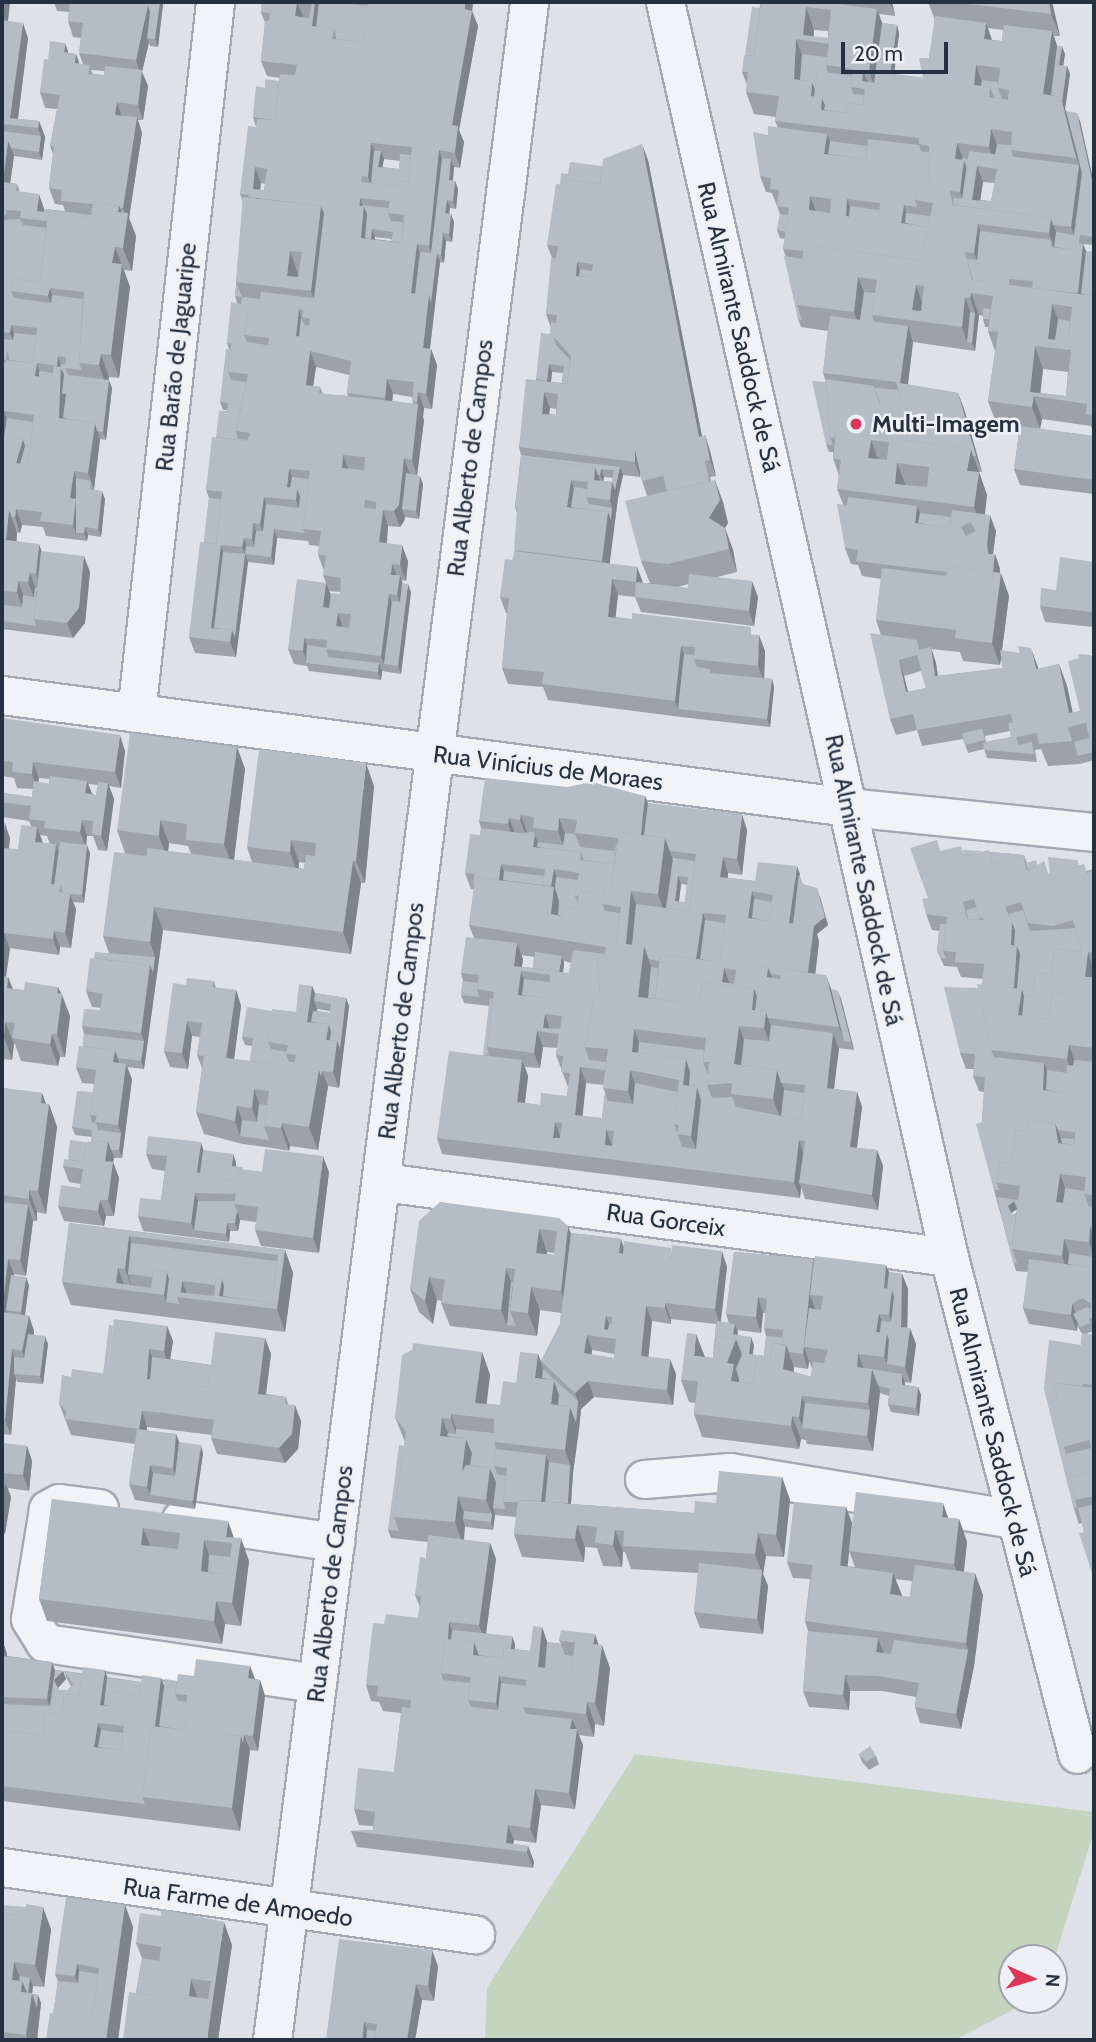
<!DOCTYPE html>
<meta charset="utf-8">
<style>
body{margin:0}
#map{position:relative;width:1096px;height:2042px;overflow:hidden;background:#dde2e9;font-family:Cabin,sans-serif}
div>[style]{position:absolute}
.green>*{inset:0;background:#c4d4be}
.roads{filter:drop-shadow(2px 0 #a2a9b3) drop-shadow(-2px 0 #a2a9b3) drop-shadow(0 2px #a2a9b3) drop-shadow(0 -2px #a2a9b3)}
.minor>*{height:37px;margin:-18.5px;padding:0 18.5px;transform-origin:18.5px;border-radius:18.5px;background:#f0f3f7}
.wall>*{inset:0;background:#9ba2aa}
.shaded-wall>*{inset:0;background:#7e848b}
.building>*{inset:0;background:#b4bcc6}
.dots>*{width:19px;height:19px;translate:-50% -50%;box-sizing:border-box;border:4px solid #edf1f6;border-radius:50%}
span{translate:-50% -50%;white-space:nowrap;text-align:center;line-height:1.15;-webkit-text-stroke:5px #edf1f6;paint-order:stroke}
.street-label{font-size:24px;color:#253141}
.poi-label{font-size:24px;color:#253141;font-weight:700}
.left{translate:0 -50%;text-align:left}
.frame{position:absolute;inset:0;border:4px solid #253141;pointer-events:none}
.north{position:absolute;left:998px;top:1944px;width:70px;height:70px;box-sizing:border-box;background:#edf1f6;border:2px solid #9da4ae;border-radius:50%;rotate:94deg;font-size:19px;font-weight:700;line-height:28px;text-align:center;color:#253141}
.north::after{content:'';display:block;margin:auto;width:24px;height:32px;background:#dc3557;clip-path:polygon(50% 0,100% 100%,50% 72%,0 100%)}
.scale{position:absolute;left:841px;top:42px;width:107px;height:32px;box-sizing:border-box;border:4px solid #253141;border-top:0;padding-left:9px;font-size:21px;line-height:24px;white-space:nowrap;color:#253141;-webkit-text-stroke:5px #edf1f6;paint-order:stroke}
</style>
<div id="map">
<div class="green">
<i style="clip-path:polygon(635px 1754px,1094px 1812px,1094px 1831px,1054px 1960px,1012px 1958px,1012px 2000px,1032px 2000px,955px 2040px,485px 2040px,487px 1988px)"></i>
</div>
<div class="roads">
<div class="minor">
<i style="left:665px;top:2px;width:1287px;rotate:77.25deg"></i>
<i style="left:949px;top:1257px;width:513px;rotate:75.56deg"></i>
<i style="left:2px;top:695px;width:853px;rotate:7.54deg"></i>
<i style="left:848px;top:807px;width:247px;rotate:5.8deg"></i>
<i style="left:136px;top:713px;width:715px;rotate:-83.66deg"></i>
<i style="left:383px;top:1182px;width:571px;rotate:7.55deg"></i>
<i style="left:644px;top:1479px;width:86px;rotate:-4.7deg"></i>
<i style="left:730px;top:1472px;width:287px;rotate:9.4deg"></i>
<i style="left:99px;top:1508px;width:40px;rotate:-172.9deg"></i>
<i style="left:59px;top:1503px;width:13px;rotate:151deg"></i>
<i style="left:48px;top:1509px;width:111px;rotate:99.3deg"></i>
<i style="left:30px;top:1619px;width:28px;rotate:58deg"></i>
<i style="left:45px;top:1643px;width:275px;rotate:8.4deg"></i>
<i style="left:181px;top:1519px;width:156px;rotate:8.5deg"></i>
<i style="left:2px;top:1867px;width:478px;rotate:8.1deg"></i>
<i style="left:272px;top:2040px;width:2054px;rotate:-82.81deg"></i>
</div>
</div>
<div class="wall">
<i style="clip-path:polygon(evenodd,2px 2px,10px 2px,8px 21px,28px 38px,18px 119px,39px 121px,45px 137px,42px 160px,14px 156px,10px 183px,17px 184px,20px 192px,44px 209px,65px 211px,63px 205px,55px 204px,49px 188px,53px 154px,50px 146px,57px 109px,45px 108px,40px 92px,48px 60px,68px 51px,68px 53px,76px 54px,79px 64px,83px 64px,79px 53px,81px 38px,73px 37px,68px 21px,69px 12px,57px 11px,54px 2px,163px 2px,163px 4px,158px 47px,150px 46px,149px 42px,142px 72px,148px 86px,143px 120px,138px 120px,142px 133px,129px 218px,136px 236px,132px 271px,124px 270px,130px 287px,119px 378px,109px 377px,108px 380px,112px 388px,106px 440px,100px 439px,94px 489px,105px 499px,101px 537px,88px 535px,87px 541px,46px 536px,43px 527px,22px 525px,20px 533px,17px 532px,17px 541px,90px 572px,85px 623px,73px 638px,2px 629px,2px 2px,91px 70px,104px 71px,104px 75px,93px 74px,91px 70px)"></i>
<i style="clip-path:polygon(evenodd,262px 2px,473px 2px,472px 11px,478px 26px,459px 130px,464px 142px,460px 168px,454px 167px,453px 181px,455px 181px,458px 189px,456px 209px,450px 208px,449px 213px,451px 214px,454px 222px,452px 242px,446px 241px,444px 263px,440px 262px,430px 349px,431px 349px,437px 365px,432px 409px,424px 408px,423px 417px,424px 420px,417px 475px,423px 484px,419px 519px,405px 517px,404px 521px,400px 527px,388px 526px,387px 543px,408px 561px,406px 581px,401px 580px,402px 583px,411px 592px,401px 674px,382px 671px,381px 680px,309px 671px,307px 666px,294px 664px,288px 649px,326px 583px,323px 575px,324px 571px,318px 555px,319px 546px,309px 545px,308px 541px,277px 538px,274px 565px,248px 562px,236px 657px,195px 653px,189px 637px,204px 542px,209px 498px,206px 490px,216px 437px,227px 410px,223px 410px,220px 402px,229px 349px,227px 343px,237px 303px,235px 296px,243px 202px,240px 194px,256px 127px,253px 117px,265px 88px,279px 81px,280px 78px,267px 76px,261px 61px,265px 23px,261px 12px,262px 2px,384px 159px,400px 161px,399px 169px,382px 167px,384px 159px,262px 2px,261px 183px,265px 184px,264px 190px,260px 190px,261px 183px,262px 2px,375px 237px,391px 239px,391px 241px,375px 239px,375px 237px,262px 2px,316px 367px,349px 375px,347px 393px,348px 396px,323px 394px,320px 387px,313px 386px,316px 367px,262px 2px,393px 394px,412px 397px,413px 404px,392px 401px,393px 394px,262px 2px,329px 591px,340px 592px,340px 594px,331px 595px,329px 591px)"></i>
<i style="clip-path:polygon(evenodd,761px 2px,892px 2px,895px 16px,879px 14px,882px 23px,897px 25px,899px 34px,894px 74px,923px 78px,929px 58px,935px 20px,928px 2px,1052px 2px,1060px 36px,1054px 36px,1057px 46px,1065px 54px,1063px 66px,1067px 66px,1070px 74px,1065px 109px,1066px 111px,1080px 121px,1094px 184px,1094px 245px,1083px 244px,1086px 251px,1094px 252px,1094px 494px,1020px 485px,1014px 469px,1020px 426px,996px 423px,988px 401px,995px 351px,988px 331px,988px 327px,985px 327px,983px 319px,983px 316px,979px 315px,975px 351px,913px 342px,908px 385px,958px 393px,964px 409px,982px 472px,979px 472px,987px 495px,985px 514px,996px 531px,993px 554px,995px 554px,1000px 569px,1000px 573px,1009px 596px,1002px 650px,1038px 669px,1059px 664px,1067px 686px,1073px 713px,1080px 711px,1091px 655px,1094px 665px,1094px 760px,1080px 764px,1048px 766px,1041px 749px,1035px 750px,1037px 762px,987px 758px,984px 749px,968px 753px,963px 739px,922px 746px,917px 730px,896px 735px,890px 719px,881px 635px,876px 620px,881px 579px,862px 576px,858px 565px,851px 564px,845px 548px,843px 504px,837px 489px,839px 476px,833px 458px,833px 452px,829px 452px,826px 444px,826px 382px,823px 373px,828px 331px,801px 327px,798px 319px,786px 257px,783px 249px,785px 239px,780px 238px,777px 230px,780px 214px,772px 193px,766px 192px,760px 176px,768px 135px,778px 128px,775px 121px,776px 117px,754px 114px,746px 92px,747px 85px,742px 72px,761px 2px,988px 28px,1003px 30px,1002px 41px,992px 40px,988px 28px,761px 2px,814px 30px,828px 31px,828px 38px,814px 37px,814px 30px,761px 2px,983px 182px,995px 183px,991px 201px,980px 200px,983px 182px,761px 2px,1043px 369px,1068px 372px,1066px 396px,1040px 393px,1043px 369px,761px 2px,1042px 419px,1091px 426px,1094px 436px,1040px 429px,1042px 419px,761px 2px,931px 649px,960px 652px,963px 661px,1000px 665px,1001px 658px,1003px 668px,938px 676px,936px 663px,931px 649px,761px 2px,921px 671px,926px 688px,908px 692px,904px 676px,921px 671px,761px 2px,1010px 731px,1011px 737px,986px 742px,985px 736px,1010px 731px)"></i>
<i style="clip-path:polygon(evenodd,648px 160px,702px 436px,705px 435px,710px 451px,716px 476px,710px 477px,711px 481px,723px 502px,728px 523px,725px 528px,733px 550px,737px 572px,717px 577px,758px 597px,754px 626px,641px 612px,635px 597px,618px 595px,615px 617px,754px 635px,765px 651px,764px 678px,772px 679px,774px 687px,770px 727px,681px 717px,548px 700px,543px 687px,508px 684px,502px 668px,507px 613px,506px 613px,500px 597px,515px 552px,517px 513px,515px 507px,521px 455px,519px 447px,536px 379px,550px 334px,551px 328px,546px 314px,552px 258px,547px 245px,560px 185px,568px 174px,602px 166px,648px 160px,552px 372px,563px 373px,562px 383px,551px 382px,552px 372px,648px 160px,550px 408px,556px 409px,556px 415px,549px 414px,550px 408px,648px 160px,640px 474px,647px 496px,641px 561px,650px 583px,643px 583px,637px 567px,609px 564px,618px 498px,623px 475px,640px 477px,640px 474px,648px 160px,604px 477px,613px 478px,612px 482px,603px 481px,604px 477px,648px 160px,688px 584px,688px 588px,678px 587px,688px 584px)"></i>
<i style="clip-path:polygon(1094px 560px,1094px 627px,1045px 622px,1040px 606px,1056px 590px,1094px 562px)"></i>
<i style="clip-path:polygon(evenodd,2px 718px,125px 751px,121px 788px,109px 786px,114px 799px,107px 851px,98px 850px,93px 836px,87px 836px,86px 845px,90px 853px,84px 903px,73px 902px,76px 909px,71px 948px,60px 947px,59px 955px,9px 948px,6px 977px,8px 977px,13px 989px,24px 990px,58px 987px,61px 993px,62px 994px,70px 1016px,65px 1057px,60px 1057px,58px 1066px,21px 1061px,15px 1044px,14px 1044px,12px 1060px,2px 1059px,2px 822px,10px 838px,9px 849px,18px 849px,31px 826px,29px 821px,2px 817px,2px 779px,4px 785px,3px 793px,32px 797px,33px 789px,17px 788px,14px 778px,2px 776px,2px 718px,39px 778px,50px 779px,49px 784px,38px 782px,39px 778px,2px 718px,88px 784px,98px 785px,96px 795px,92px 794px,88px 784px,2px 718px,40px 835px,47px 836px,50px 844px,42px 843px,40px 835px)"></i>
<i style="clip-path:polygon(evenodd,237px 747px,245px 769px,234px 860px,252px 862px,247px 847px,374px 786px,365px 883px,361px 883px,351px 954px,163px 930px,144px 1069px,127px 1067px,132px 1079px,122px 1158px,114px 1158px,113px 1162px,119px 1178px,114px 1216px,106px 1216px,104px 1226px,64px 1221px,58px 1206px,80px 1188px,81px 1184px,69px 1182px,63px 1166px,68px 1160px,86px 1142px,91px 1142px,92px 1137px,75px 1135px,72px 1127px,93px 1092px,94px 1084px,82px 1083px,76px 1067px,83px 1046px,84px 1034px,82px 1026px,100px 1010px,101px 1008px,92px 1007px,86px 991px,94px 959px,109px 953px,103px 936px,125px 853px,117px 830px,237px 747px,169px 843px,188px 846px,191px 854px,168px 851px,169px 843px,237px 747px,299px 862px,305px 863px,304px 869px,299px 868px,299px 862px)"></i>
<i style="clip-path:polygon(evenodd,645px 796px,648px 803px,747px 830px,742px 875px,728px 873px,728px 878px,755px 881px,803px 884px,820px 896px,828px 925px,817px 934px,819px 942px,815px 973px,841px 999px,854px 1050px,838px 1048px,834px 1089px,857px 1092px,862px 1107px,857px 1148px,877px 1150px,883px 1166px,878px 1210px,805px 1199px,801px 1187px,800px 1198px,442px 1154px,437px 1138px,484px 1055px,489px 1006px,464px 1003px,461px 995px,463px 981px,461px 973px,474px 938px,469px 925px,474px 889px,471px 889px,465px 873px,480px 835px,481px 828px,479px 821px,645px 796px,681px 884px,687px 885px,685px 902px,679px 902px,681px 884px,645px 796px,521px 955px,534px 957px,533px 968px,522px 967px,523px 959px,521px 955px,645px 796px,564px 961px,571px 963px,569px 973px,563px 973px,564px 964px,564px 961px,645px 796px,543px 1047px,557px 1048px,556px 1055px,568px 1087px,567px 1096px,540px 1105px,525px 1103px,528px 1076px,525px 1067px,540px 1068px,543px 1047px,645px 796px,586px 1083px,604px 1085px,603px 1088px,605px 1092px,602px 1118px,582px 1116px,586px 1083px)"></i>
<i style="clip-path:polygon(evenodd,941px 851px,964px 854px,990px 852px,1024px 855px,1027px 863px,1038px 865px,1044px 861px,1048px 874px,1079px 865px,1087px 871px,1094px 869px,1094px 968px,1093px 968px,1092px 977px,1094px 977px,1094px 1334px,1093px 1331px,1086px 1334px,1094px 1335px,1094px 1579px,1082px 1523px,1079px 1524px,1074px 1509px,1044px 1388px,1081px 1345px,1082px 1334px,1077px 1325px,1077px 1331px,1029px 1324px,1023px 1308px,1028px 1272px,1016px 1271px,994px 1190px,982px 1122px,984px 1092px,979px 1091px,973px 1076px,974px 1069px,966px 1069px,960px 1053px,978px 988px,982px 985px,983px 979px,961px 977px,957px 967px,944px 966px,937px 951px,939px 931px,932px 930px,926px 914px,941px 851px,1017px 1209px,1016px 1213px,1012px 1215px,1011px 1213px,1017px 1209px)"></i>
<i style="clip-path:polygon(evenodd,214px 981px,216px 988px,236px 990px,241px 1006px,234px 1059px,250px 1061px,252px 1046px,245px 1045px,242px 1037px,272px 1011px,296px 1012px,312px 986px,315px 993px,346px 998px,349px 1006px,339px 1088px,328px 1086px,318px 1150px,290px 1146px,289px 1151px,272px 1148px,243px 1144px,204px 1134px,196px 1112px,202px 1068px,197px 1055px,200px 1037px,192px 1036px,188px 1069px,170px 1067px,164px 1051px,186px 985px,214px 981px,317px 1009px,330px 1011px,330px 1013px,317px 1011px,317px 1009px)"></i>
<i style="clip-path:polygon(2px 1088px,42px 1093px,46px 1104px,49px 1104px,57px 1127px,46px 1214px,37px 1212px,37px 1221px,33px 1221px,26px 1276px,14px 1274px,14px 1276px,29px 1285px,25px 1315px,29px 1316px,34px 1331px,34px 1335px,48px 1344px,43px 1384px,17px 1382px,16px 1378px,11px 1435px,2px 1434px)"></i>
<i style="clip-path:polygon(203px 1150px,236px 1162px,236px 1166px,244px 1170px,262px 1172px,329px 1172px,319px 1253px,261px 1246px,255px 1230px,256px 1222px,240px 1220px,238px 1231px,230px 1231px,229px 1242px,143px 1231px,138px 1216px,161px 1200px,165px 1171px,152px 1169px,146px 1154px)"></i>
<i style="clip-path:polygon(evenodd,440px 1202px,571px 1233px,621px 1239px,623px 1246px,727px 1267px,721px 1322px,729px 1323px,726px 1314px,734px 1252px,886px 1265px,889px 1272px,902px 1274px,908px 1289px,907px 1328px,916px 1344px,911px 1383px,905px 1382px,905px 1385px,918px 1387px,921px 1395px,919px 1416px,891px 1412px,888px 1404px,889px 1396px,880px 1393px,873px 1451px,807px 1444px,806px 1440px,801px 1439px,799px 1449px,702px 1437px,694px 1414px,695px 1403px,689px 1402px,681px 1380px,704px 1357px,713px 1358px,716px 1324px,671px 1319px,671px 1324px,652px 1321px,648px 1356px,676px 1374px,673px 1405px,594px 1397px,581px 1409px,573px 1473px,571px 1504px,694px 1513px,716px 1503px,782px 1477px,790px 1500px,784px 1557px,766px 1556px,763px 1574px,768px 1586px,763px 1634px,700px 1628px,694px 1612px,698px 1573px,631px 1569px,625px 1552px,623px 1552px,622px 1567px,603px 1566px,597px 1548px,585px 1547px,584px 1562px,522px 1557px,514px 1534px,516px 1517px,495px 1515px,493px 1530px,466px 1527px,465px 1526px,464px 1540px,490px 1543px,496px 1559px,486px 1633px,515px 1644px,515px 1649px,530px 1651px,542px 1627px,547px 1642px,561px 1644px,559px 1640px,599px 1645px,610px 1668px,604px 1726px,595px 1724px,594px 1737px,579px 1735px,583px 1745px,575px 1809px,541px 1805px,536px 1843px,514px 1840px,513px 1844px,528px 1846px,534px 1862px,533px 1868px,357px 1847px,351px 1831px,373px 1830px,373px 1826px,359px 1825px,354px 1809px,394px 1772px,401px 1713px,383px 1711px,379px 1702px,371px 1701px,366px 1685px,384px 1624px,418px 1618px,420px 1607px,415px 1595px,426px 1558px,428px 1542px,391px 1538px,388px 1530px,405px 1442px,395px 1417px,482px 1352px,490px 1375px,486px 1404px,500px 1405px,538px 1354px,541px 1361px,560px 1324px,561px 1313px,540px 1310px,537px 1336px,450px 1326px,441px 1303px,442px 1301px,437px 1300px,433px 1324px,419px 1312px,410px 1289px,440px 1202px,547px 1252px,555px 1253px,554px 1255px,547px 1254px,547px 1252px,440px 1202px,763px 1313px,766px 1313px,764px 1328px,766px 1336px,764px 1356px,753px 1355px,754px 1345px,737px 1335px,737px 1330px,761px 1333px,763px 1313px,440px 1202px,592px 1350px,614px 1354px,614px 1358px,592px 1355px,592px 1350px,440px 1202px,809px 1361px,812px 1369px,811px 1377px,794px 1372px,794px 1367px,808px 1369px,809px 1361px)"></i>
<i style="clip-path:polygon(69px 1223px,285px 1250px,293px 1273px,285px 1332px,71px 1305px,62px 1282px)"></i>
<i style="clip-path:polygon(167px 1326px,173px 1341px,170px 1359px,211px 1365px,265px 1338px,271px 1354px,266px 1394px,286px 1397px,288px 1404px,301px 1421px,298px 1449px,285px 1463px,217px 1454px,211px 1438px,212px 1435px,147px 1427px,147px 1431px,176px 1434px,179px 1442px,203px 1453px,195px 1509px,135px 1500px,129px 1484px,135px 1444px,71px 1435px,59px 1403px,71px 1377px,103px 1374px)"></i>
<i style="clip-path:polygon(2px 1443px,27px 1446px,32px 1461px,29px 1491px,8px 1488px,11px 1497px,5px 1534px,2px 1534px)"></i>
<i style="clip-path:polygon(52px 1499px,234px 1538px,249px 1561px,241px 1626px,225px 1624px,222px 1644px,47px 1621px,39px 1599px)"></i>
<i style="clip-path:polygon(evenodd,846px 1507px,852px 1523px,847px 1566px,855px 1567px,849px 1551px,948px 1518px,959px 1519px,967px 1542px,964px 1571px,983px 1595px,974px 1666px,961px 1729px,920px 1723px,915px 1707px,916px 1697px,882px 1691px,850px 1691px,849px 1710px,809px 1707px,803px 1691px,808px 1631px,805px 1621px,810px 1579px,793px 1578px,787px 1562px,846px 1507px,895px 1579px,912px 1581px,910px 1597px,901px 1596px,895px 1579px)"></i>
<i style="clip-path:polygon(2px 1639px,7px 1654px,7px 1656px,52px 1662px,55px 1670px,63px 1671px,66px 1679px,58px 1688px,59px 1690px,68px 1690px,71px 1686px,67px 1679px,64px 1671px,141px 1682px,161px 1678px,164px 1685px,194px 1676px,250px 1666px,255px 1679px,260px 1680px,265px 1696px,258px 1751px,250px 1750px,240px 1831px,2px 1801px)"></i>
<i style="clip-path:polygon(859px 1754px,876px 1756px,879px 1764px,869px 1770px,862px 1762px)"></i>
<i style="clip-path:polygon(2px 1905px,51px 1929px,44px 1987px,33px 1986px,32px 1994px,38px 1995px,41px 2003px,37px 2040px,2px 2040px)"></i>
<i style="clip-path:polygon(125px 1905px,133px 1927px,118px 2040px,53px 2014px,58px 1981px,55px 1974px)"></i>
<i style="clip-path:polygon(136px 1943px,232px 1945px,218px 2040px,136px 1993px,142px 1958px)"></i>
<i style="clip-path:polygon(438px 1966px,434px 2001px,422px 2000px,415px 2040px,326px 2040px)"></i>
</div>
<div class="shaded-wall">
<i style="clip-path:polygon(2px 2px,10px 2px,7px 29px,2px 16px)"></i>
<i style="clip-path:polygon(160px 2px,163px 2px,163px 4px,158px 47px,155px 39px)"></i>
<i style="clip-path:polygon(297px 2px,303px 16px,301px 32px,295px 16px)"></i>
<i style="clip-path:polygon(315px 2px,319px 2px,318px 34px,312px 26px)"></i>
<i style="clip-path:polygon(465px 2px,473px 2px,472px 14px,472px 11px,478px 26px,459px 130px,464px 142px,460px 168px,455px 153px,452px 125px)"></i>
<i style="clip-path:polygon(890px 2px,892px 2px,895px 16px)"></i>
<i style="clip-path:polygon(1049px 2px,1052px 2px,1060px 36px,1051px 14px)"></i>
<i style="clip-path:polygon(148px 5px,153px 21px,147px 38px,149px 42px,142px 72px,148px 86px,143px 120px,138px 105px,141px 75px,136px 60px)"></i>
<i style="clip-path:polygon(806px 7px,814px 30px,813px 42px,803px 35px)"></i>
<i style="clip-path:polygon(877px 9px,885px 31px,877px 94px,869px 71px)"></i>
<i style="clip-path:polygon(23px 23px,28px 38px,17px 126px,10px 118px)"></i>
<i style="clip-path:polygon(986px 23px,994px 46px,984px 39px)"></i>
<i style="clip-path:polygon(897px 25px,899px 34px,890px 106px,887px 98px)"></i>
<i style="clip-path:polygon(1052px 31px,1060px 54px,1053px 109px,1043px 94px)"></i>
<i style="clip-path:polygon(796px 39px,805px 62px,803px 94px,794px 79px)"></i>
<i style="clip-path:polygon(65px 43px,68px 51px,67px 60px,64px 52px)"></i>
<i style="clip-path:polygon(1062px 46px,1065px 54px,1062px 73px,1059px 65px)"></i>
<i style="clip-path:polygon(76px 54px,79px 62px,77px 78px,74px 70px)"></i>
<i style="clip-path:polygon(976px 65px,984px 88px,974px 85px)"></i>
<i style="clip-path:polygon(1067px 66px,1070px 74px,1065px 109px,1069px 119px,1084px 181px,1077px 243px,1071px 227px,1079px 165px,1061px 110px)"></i>
<i style="clip-path:polygon(863px 70px,872px 93px,868px 95px,862px 81px)"></i>
<i style="clip-path:polygon(812px 82px,820px 104px,811px 96px)"></i>
<i style="clip-path:polygon(822px 98px,830px 117px,821px 110px)"></i>
<i style="clip-path:polygon(117px 102px,122px 118px,115px 115px)"></i>
<i style="clip-path:polygon(1077px 113px,1080px 121px,1094px 184px,1094px 189px)"></i>
<i style="clip-path:polygon(137px 117px,142px 133px,129px 218px,136px 236px,132px 271px,123px 248px,118px 212px,119px 205px,126px 224px,127px 219px,123px 208px)"></i>
<i style="clip-path:polygon(39px 121px,45px 137px,42px 160px,39px 152px,41px 136px,38px 128px)"></i>
<i style="clip-path:polygon(991px 129px,1000px 152px,994px 162px,989px 147px)"></i>
<i style="clip-path:polygon(827px 134px,833px 149px,831px 162px,824px 154px)"></i>
<i style="clip-path:polygon(8px 141px,14px 156px,8px 198px,3px 182px)"></i>
<i style="clip-path:polygon(371px 143px,377px 159px,373px 190px,368px 177px)"></i>
<i style="clip-path:polygon(957px 143px,972px 183px,968px 215px,960px 192px,955px 159px)"></i>
<i style="clip-path:polygon(642px 144px,648px 160px,705px 452px,699px 437px)"></i>
<i style="clip-path:polygon(439px 150px,445px 166px,434px 261px,429px 246px)"></i>
<i style="clip-path:polygon(381px 151px,384px 159px,381px 175px,378px 167px)"></i>
<i style="clip-path:polygon(451px 159px,454px 167px,452px 188px,449px 180px)"></i>
<i style="clip-path:polygon(977px 166px,983px 182px,978px 215px,972px 200px)"></i>
<i style="clip-path:polygon(255px 167px,261px 183px,258px 205px,253px 189px)"></i>
<i style="clip-path:polygon(455px 181px,458px 189px,456px 209px,453px 201px)"></i>
<i style="clip-path:polygon(39px 194px,47px 217px,37px 211px)"></i>
<i style="clip-path:polygon(810px 196px,816px 212px,809px 210px)"></i>
<i style="clip-path:polygon(360px 198px,364px 209px,364px 206px,370px 222px,368px 246px,361px 238px)"></i>
<i style="clip-path:polygon(847px 199px,853px 214px,852px 224px,846px 216px)"></i>
<i style="clip-path:polygon(447px 200px,450px 208px,448px 221px,445px 213px)"></i>
<i style="clip-path:polygon(904px 205px,909px 221px,908px 231px,901px 223px)"></i>
<i style="clip-path:polygon(321px 206px,329px 228px,319px 314px,311px 291px)"></i>
<i style="clip-path:polygon(451px 214px,454px 222px,452px 242px,449px 234px)"></i>
<i style="clip-path:polygon(1051px 218px,1059px 240px,1057px 256px,1049px 233px)"></i>
<i style="clip-path:polygon(978px 224px,986px 247px,983px 276px,974px 253px)"></i>
<i style="clip-path:polygon(372px 229px,375px 237px,374px 247px,370px 242px)"></i>
<i style="clip-path:polygon(443px 233px,446px 241px,444px 263px,441px 255px)"></i>
<i style="clip-path:polygon(55px 244px,50px 289px,58px 311px,57px 318px,48px 296px)"></i>
<i style="clip-path:polygon(417px 244px,422px 260px,418px 301px,411px 293px)"></i>
<i style="clip-path:polygon(1083px 244px,1089px 259px,1083px 315px,1077px 300px)"></i>
<i style="clip-path:polygon(115px 247px,130px 287px,119px 378px,111px 355px,112px 263px)"></i>
<i style="clip-path:polygon(290px 251px,298px 274px,296px 289px,287px 276px)"></i>
<i style="clip-path:polygon(437px 254px,440px 262px,428px 364px,423px 348px,429px 295px)"></i>
<i style="clip-path:polygon(577px 262px,583px 277px,576px 276px)"></i>
<i style="clip-path:polygon(858px 277px,867px 300px,862px 335px,854px 312px)"></i>
<i style="clip-path:polygon(916px 285px,924px 308px,922px 322px,912px 310px)"></i>
<i style="clip-path:polygon(971px 293px,979px 315px,975px 351px,972px 343px,975px 313px,970px 298px)"></i>
<i style="clip-path:polygon(965px 297px,973px 320px,967px 342px,962px 327px)"></i>
<i style="clip-path:polygon(1052px 304px,1061px 327px,1058px 349px,1048px 339px)"></i>
<i style="clip-path:polygon(299px 309px,304px 325px,302px 344px,296px 336px)"></i>
<i style="clip-path:polygon(11px 325px,17px 341px,16px 348px,10px 333px)"></i>
<i style="clip-path:polygon(908px 326px,913px 342px,906px 399px,900px 383px)"></i>
<i style="clip-path:polygon(1035px 346px,1043px 369px,1040px 397px,1034px 396px,1042px 419px,1040px 429px,1032px 407px,1030px 392px)"></i>
<i style="clip-path:polygon(431px 349px,437px 365px,432px 409px,426px 394px)"></i>
<i style="clip-path:polygon(310px 351px,316px 367px,311px 400px,306px 385px)"></i>
<i style="clip-path:polygon(101px 354px,109px 377px,107px 388px,99px 365px)"></i>
<i style="clip-path:polygon(58px 356px,67px 383px,65px 426px,59px 418px,57px 366px)"></i>
<i style="clip-path:polygon(37px 363px,42px 379px,35px 376px)"></i>
<i style="clip-path:polygon(549px 364px,552px 372px,550px 389px,547px 381px)"></i>
<i style="clip-path:polygon(387px 379px,393px 394px,391px 414px,385px 398px)"></i>
<i style="clip-path:polygon(109px 380px,112px 388px,106px 440px,103px 432px)"></i>
<i style="clip-path:polygon(418px 392px,424px 408px,423px 417px,417px 402px)"></i>
<i style="clip-path:polygon(544px 392px,550px 408px,547px 429px,542px 414px)"></i>
<i style="clip-path:polygon(958px 393px,964px 409px,982px 472px,976px 456px)"></i>
<i style="clip-path:polygon(418px 404px,424px 420px,417px 476px,412px 460px)"></i>
<i style="clip-path:polygon(4px 411px,10px 426px,7px 444px,2px 439px)"></i>
<i style="clip-path:polygon(95px 423px,100px 439px,94px 489px,88px 473px)"></i>
<i style="clip-path:polygon(705px 435px,710px 451px,716px 476px,710px 460px)"></i>
<i style="clip-path:polygon(23px 439px,28px 454px,23px 471px,16px 463px)"></i>
<i style="clip-path:polygon(871px 440px,879px 462px,868px 458px)"></i>
<i style="clip-path:polygon(971px 449px,979px 472px,967px 471px)"></i>
<i style="clip-path:polygon(635px 450px,640px 465px,640px 477px,635px 462px)"></i>
<i style="clip-path:polygon(343px 455px,349px 471px,342px 468px)"></i>
<i style="clip-path:polygon(404px 458px,410px 474px,402px 509px,405px 517px,404px 521px,400px 527px,394px 511px)"></i>
<i style="clip-path:polygon(897px 463px,906px 486px,895px 484px)"></i>
<i style="clip-path:polygon(595px 467px,601px 483px,594px 480px)"></i>
<i style="clip-path:polygon(620px 467px,623px 475px,618px 498px,608px 577px,602px 561px,608px 512px,612px 508px,610px 500px,612px 482px)"></i>
<i style="clip-path:polygon(289px 469px,295px 485px,293px 495px,287px 487px)"></i>
<i style="clip-path:polygon(601px 469px,604px 477px,603px 483px,600px 475px)"></i>
<i style="clip-path:polygon(74px 471px,79px 486px,76px 533px,73px 525px,70px 498px)"></i>
<i style="clip-path:polygon(979px 472px,987px 495px,983px 529px,974px 507px)"></i>
<i style="clip-path:polygon(420px 476px,423px 484px,419px 519px,416px 511px)"></i>
<i style="clip-path:polygon(571px 480px,576px 495px,574px 515px,567px 507px)"></i>
<i style="clip-path:polygon(715px 480px,723px 502px,728px 523px,725px 528px,733px 550px,737px 572px,729px 549px,709px 518px)"></i>
<i style="clip-path:polygon(297px 489px,303px 504px,302px 516px,296px 500px)"></i>
<i style="clip-path:polygon(102px 491px,105px 499px,101px 537px,98px 529px)"></i>
<i style="clip-path:polygon(264px 497px,269px 512px,266px 539px,260px 524px)"></i>
<i style="clip-path:polygon(917px 506px,923px 521px,921px 531px,915px 523px)"></i>
<i style="clip-path:polygon(16px 509px,22px 525px,20px 533px,15px 517px)"></i>
<i style="clip-path:polygon(9px 510px,17px 533px,14px 562px,6px 540px)"></i>
<i style="clip-path:polygon(383px 510px,388px 526px,385px 558px,379px 542px)"></i>
<i style="clip-path:polygon(990px 515px,996px 531px,992px 561px,995px 554px,1000px 569px,998px 594px,987px 545px)"></i>
<i style="clip-path:polygon(253px 523px,259px 539px,257px 555px,252px 539px)"></i>
<i style="clip-path:polygon(85px 527px,88px 535px,87px 541px,84px 533px)"></i>
<i style="clip-path:polygon(274px 529px,277px 538px,274px 565px,271px 557px)"></i>
<i style="clip-path:polygon(244px 538px,249px 554px,245px 554px,242px 547px)"></i>
<i style="clip-path:polygon(39px 544px,47px 566px,41px 588px,36px 574px)"></i>
<i style="clip-path:polygon(221px 545px,226px 560px,217px 636px,211px 628px)"></i>
<i style="clip-path:polygon(402px 545px,408px 561px,406px 581px,400px 565px)"></i>
<i style="clip-path:polygon(245px 554px,248px 562px,236px 657px,230px 642px)"></i>
<i style="clip-path:polygon(84px 556px,90px 572px,85px 623px,73px 638px,67px 623px)"></i>
<i style="clip-path:polygon(392px 564px,398px 579px,391px 575px)"></i>
<i style="clip-path:polygon(637px 567px,643px 583px,636px 582px)"></i>
<i style="clip-path:polygon(30px 573px,38px 595px,37px 605px,28px 582px)"></i>
<i style="clip-path:polygon(1001px 573px,1009px 596px,1000px 665px,992px 643px)"></i>
<i style="clip-path:polygon(400px 575px,405px 591px,403px 610px,397px 595px)"></i>
<i style="clip-path:polygon(612px 579px,618px 595px,614px 632px,608px 617px)"></i>
<i style="clip-path:polygon(18px 581px,26px 603px,25px 615px,17px 592px)"></i>
<i style="clip-path:polygon(752px 581px,758px 597px,754px 626px,749px 611px)"></i>
<i style="clip-path:polygon(326px 583px,332px 598px,330px 615px,323px 607px)"></i>
<i style="clip-path:polygon(408px 584px,411px 592px,401px 674px,398px 666px)"></i>
<i style="clip-path:polygon(1094px 590px,1094px 619px,1092px 612px)"></i>
<i style="clip-path:polygon(389px 594px,394px 609px,384px 664px,387px 672px,381px 656px)"></i>
<i style="clip-path:polygon(338px 613px,343px 628px,336px 626px)"></i>
<i style="clip-path:polygon(759px 635px,765px 651px,764px 682px,758px 666px)"></i>
<i style="clip-path:polygon(304px 638px,310px 653px,308px 663px,303px 651px)"></i>
<i style="clip-path:polygon(681px 646px,687px 662px,678px 709px,675px 701px)"></i>
<i style="clip-path:polygon(931px 647px,936px 663px,940px 692px,935px 676px)"></i>
<i style="clip-path:polygon(1031px 648px,1039px 670px,1036px 669px)"></i>
<i style="clip-path:polygon(899px 660px,904px 676px,912px 708px,906px 692px)"></i>
<i style="clip-path:polygon(379px 663px,382px 671px,381px 680px,378px 672px)"></i>
<i style="clip-path:polygon(1059px 664px,1067px 686px,1075px 725px,1069px 713px)"></i>
<i style="clip-path:polygon(772px 679px,774px 687px,770px 727px,767px 719px)"></i>
<i style="clip-path:polygon(120px 735px,125px 751px,121px 788px,115px 772px)"></i>
<i style="clip-path:polygon(237px 747px,245px 769px,233px 867px,224px 844px)"></i>
<i style="clip-path:polygon(33px 762px,39px 778px,37px 790px,32px 774px)"></i>
<i style="clip-path:polygon(366px 763px,374px 786px,365px 883px,356px 861px)"></i>
<i style="clip-path:polygon(2px 779px,4px 785px,2px 802px)"></i>
<i style="clip-path:polygon(87px 781px,93px 796px,85px 793px)"></i>
<i style="clip-path:polygon(108px 783px,114px 799px,107px 851px,101px 836px)"></i>
<i style="clip-path:polygon(645px 796px,653px 819px,640px 841px)"></i>
<i style="clip-path:polygon(742px 814px,747px 830px,742px 875px,737px 859px)"></i>
<i style="clip-path:polygon(521px 815px,529px 838px,528px 841px,520px 820px)"></i>
<i style="clip-path:polygon(509px 818px,517px 839px,513px 839px,508px 824px)"></i>
<i style="clip-path:polygon(559px 818px,568px 841px,566px 853px,558px 831px)"></i>
<i style="clip-path:polygon(82px 820px,87px 836px,86px 848px,80px 832px)"></i>
<i style="clip-path:polygon(160px 820px,169px 843px,167px 859px,159px 836px)"></i>
<i style="clip-path:polygon(5px 823px,10px 838px,7px 863px,2px 848px)"></i>
<i style="clip-path:polygon(37px 827px,43px 843px,35px 842px)"></i>
<i style="clip-path:polygon(535px 835px,541px 850px,533px 847px)"></i>
<i style="clip-path:polygon(665px 838px,675px 866px,665px 915px,658px 894px)"></i>
<i style="clip-path:polygon(291px 840px,299px 862px,298px 875px,290px 852px)"></i>
<i style="clip-path:polygon(56px 844px,61px 860px,57px 892px,51px 884px)"></i>
<i style="clip-path:polygon(87px 845px,90px 853px,84px 903px,82px 895px)"></i>
<i style="clip-path:polygon(723px 857px,728px 873px,726px 892px,720px 877px)"></i>
<i style="clip-path:polygon(353px 861px,361px 883px,351px 954px,343px 932px)"></i>
<i style="clip-path:polygon(501px 864px,507px 879px,498px 886px)"></i>
<i style="clip-path:polygon(797px 866px,800px 874px,796px 931px,789px 923px)"></i>
<i style="clip-path:polygon(554px 869px,559px 885px,562px 909px,560px 930px,551px 914px,550px 893px)"></i>
<i style="clip-path:polygon(678px 876px,681px 884px,678px 909px,675px 901px)"></i>
<i style="clip-path:polygon(817px 888px,828px 925px,817px 934px,819px 942px,813px 994px,807px 979px)"></i>
<i style="clip-path:polygon(631px 891px,642px 919px,627px 971px,618px 949px)"></i>
<i style="clip-path:polygon(752px 891px,757px 907px,755px 926px,748px 918px)"></i>
<i style="clip-path:polygon(70px 894px,76px 909px,71px 948px,65px 933px)"></i>
<i style="clip-path:polygon(154px 907px,163px 930px,144px 1069px,141px 1061px,144px 1041px,141px 1033px,150px 965px,155px 957px,150px 942px)"></i>
<i style="clip-path:polygon(703px 913px,708px 928px,702px 974px,695px 966px)"></i>
<i style="clip-path:polygon(1012px 922px,1018px 938px,1023px 962px,1019px 1003px,1013px 995px,1011px 945px)"></i>
<i style="clip-path:polygon(2px 927px,10px 949px,4px 991px,2px 985px)"></i>
<i style="clip-path:polygon(54px 931px,60px 947px,59px 955px,53px 939px)"></i>
<i style="clip-path:polygon(517px 943px,523px 959px,521px 972px,527px 987px,525px 1003px,518px 995px,514px 966px)"></i>
<i style="clip-path:polygon(644px 946px,654px 975px,650px 1018px,638px 997px)"></i>
<i style="clip-path:polygon(1088px 952px,1093px 968px,1091px 992px,1085px 977px)"></i>
<i style="clip-path:polygon(562px 956px,564px 964px,561px 987px,558px 979px)"></i>
<i style="clip-path:polygon(768px 967px,776px 990px,767px 977px)"></i>
<i style="clip-path:polygon(724px 968px,732px 990px,722px 982px)"></i>
<i style="clip-path:polygon(826px 975px,834px 997px,844px 1041px,839px 1027px)"></i>
<i style="clip-path:polygon(8px 977px,17px 1000px,7px 988px)"></i>
<i style="clip-path:polygon(312px 986px,318px 1001px,314px 1001px,317px 1009px,314px 1030px,307px 1022px)"></i>
<i style="clip-path:polygon(58px 987px,70px 1016px,65px 1057px,57px 1034px)"></i>
<i style="clip-path:polygon(754px 989px,765px 1018px,752px 1010px)"></i>
<i style="clip-path:polygon(1022px 989px,1030px 1012px,1028px 1023px,1018px 1015px)"></i>
<i style="clip-path:polygon(236px 990px,241px 1006px,232px 1075px,226px 1060px)"></i>
<i style="clip-path:polygon(838px 991px,841px 999px,854px 1050px,851px 1042px)"></i>
<i style="clip-path:polygon(346px 998px,349px 1006px,339px 1088px,333px 1072px,337px 1041px)"></i>
<i style="clip-path:polygon(766px 1012px,776px 1041px,775px 1057px,764px 1028px)"></i>
<i style="clip-path:polygon(545px 1014px,550px 1030px,543px 1028px)"></i>
<i style="clip-path:polygon(187px 1021px,192px 1036px,188px 1069px,182px 1053px)"></i>
<i style="clip-path:polygon(5px 1022px,14px 1044px,12px 1060px,4px 1037px)"></i>
<i style="clip-path:polygon(329px 1024px,334px 1040px,326px 1040px)"></i>
<i style="clip-path:polygon(739px 1026px,749px 1055px,747px 1078px,734px 1064px)"></i>
<i style="clip-path:polygon(634px 1029px,645px 1058px,632px 1052px)"></i>
<i style="clip-path:polygon(537px 1031px,543px 1047px,540px 1068px,534px 1053px)"></i>
<i style="clip-path:polygon(833px 1033px,839px 1049px,832px 1104px,827px 1088px)"></i>
<i style="clip-path:polygon(52px 1034px,60px 1057px,58px 1066px,50px 1044px)"></i>
<i style="clip-path:polygon(1069px 1045px,1077px 1068px,1075px 1081px,1067px 1059px)"></i>
<i style="clip-path:polygon(115px 1050px,120px 1066px,113px 1062px)"></i>
<i style="clip-path:polygon(686px 1059px,696px 1088px,683px 1085px)"></i>
<i style="clip-path:polygon(522px 1060px,528px 1076px,523px 1118px,517px 1102px)"></i>
<i style="clip-path:polygon(1044px 1063px,1050px 1078px,1049px 1098px,1043px 1090px)"></i>
<i style="clip-path:polygon(126px 1064px,132px 1079px,122px 1158px,119px 1150px,121px 1133px,118px 1125px)"></i>
<i style="clip-path:polygon(580px 1067px,586px 1083px,581px 1131px,575px 1115px)"></i>
<i style="clip-path:polygon(319px 1070px,322px 1071px,328px 1086px,318px 1150px,309px 1127px)"></i>
<i style="clip-path:polygon(630px 1070px,641px 1099px,638px 1120px,628px 1091px)"></i>
<i style="clip-path:polygon(777px 1070px,787px 1098px,783px 1125px,773px 1099px)"></i>
<i style="clip-path:polygon(697px 1087px,707px 1116px,702px 1165px,691px 1136px)"></i>
<i style="clip-path:polygon(254px 1089px,262px 1112px,260px 1130px,252px 1108px)"></i>
<i style="clip-path:polygon(857px 1092px,862px 1107px,855px 1162px,850px 1147px)"></i>
<i style="clip-path:polygon(42px 1093px,48px 1110px,49px 1104px,57px 1127px,46px 1214px,38px 1191px,41px 1103px)"></i>
<i style="clip-path:polygon(237px 1106px,245px 1128px,240px 1136px,235px 1121px)"></i>
<i style="clip-path:polygon(555px 1122px,561px 1138px,558px 1154px,553px 1138px)"></i>
<i style="clip-path:polygon(282px 1123px,290px 1146px,289px 1151px,281px 1128px)"></i>
<i style="clip-path:polygon(1055px 1123px,1064px 1146px,1058px 1143px)"></i>
<i style="clip-path:polygon(606px 1130px,612px 1145px,610px 1160px,605px 1145px)"></i>
<i style="clip-path:polygon(799px 1140px,804px 1156px,799px 1183px,801px 1187px,800px 1198px,794px 1182px)"></i>
<i style="clip-path:polygon(108px 1141px,114px 1157px,111px 1176px,105px 1161px)"></i>
<i style="clip-path:polygon(201px 1142px,206px 1158px,203px 1180px,197px 1172px)"></i>
<i style="clip-path:polygon(877px 1150px,883px 1166px,878px 1210px,872px 1195px)"></i>
<i style="clip-path:polygon(233px 1154px,236px 1162px,235px 1174px,232px 1166px)"></i>
<i style="clip-path:polygon(323px 1156px,329px 1172px,319px 1253px,313px 1238px)"></i>
<i style="clip-path:polygon(113px 1162px,119px 1178px,114px 1216px,108px 1200px)"></i>
<i style="clip-path:polygon(1060px 1174px,1068px 1196px,1065px 1218px,1056px 1202px)"></i>
<i style="clip-path:polygon(29px 1190px,37px 1212px,37px 1221px,29px 1199px)"></i>
<i style="clip-path:polygon(195px 1193px,201px 1209px,194px 1230px,191px 1223px)"></i>
<i style="clip-path:polygon(100px 1200px,106px 1216px,104px 1226px,98px 1211px)"></i>
<i style="clip-path:polygon(1014px 1201px,1017px 1209px,1010px 1214px,1008px 1206px)"></i>
<i style="clip-path:polygon(28px 1205px,33px 1221px,26px 1276px,20px 1260px)"></i>
<i style="clip-path:polygon(237px 1211px,240px 1220px,238px 1231px,235px 1223px)"></i>
<i style="clip-path:polygon(227px 1223px,230px 1231px,229px 1242px,226px 1234px)"></i>
<i style="clip-path:polygon(568px 1226px,577px 1249px,569px 1314px,561px 1291px)"></i>
<i style="clip-path:polygon(1090px 1227px,1094px 1238px,1094px 1257px,1089px 1242px)"></i>
<i style="clip-path:polygon(539px 1229px,547px 1252px,544px 1276px,536px 1253px)"></i>
<i style="clip-path:polygon(129px 1236px,137px 1259px,128px 1274px,133px 1291px,125px 1269px)"></i>
<i style="clip-path:polygon(621px 1239px,626px 1255px,619px 1253px)"></i>
<i style="clip-path:polygon(1064px 1239px,1072px 1261px,1067px 1271px,1062px 1256px)"></i>
<i style="clip-path:polygon(285px 1250px,293px 1273px,285px 1332px,277px 1309px)"></i>
<i style="clip-path:polygon(722px 1251px,727px 1267px,720px 1325px,715px 1309px)"></i>
<i style="clip-path:polygon(8px 1259px,14px 1274px,10px 1310px,6px 1310px,9px 1318px,2px 1312px)"></i>
<i style="clip-path:polygon(813px 1259px,810px 1295px,815px 1309px,811px 1348px,804px 1347px,809px 1361px,808px 1369px,803px 1354px)"></i>
<i style="clip-path:polygon(886px 1265px,895px 1288px,897px 1338px,889px 1315px,884px 1288px)"></i>
<i style="clip-path:polygon(118px 1268px,126px 1290px,116px 1283px)"></i>
<i style="clip-path:polygon(506px 1268px,514px 1290px,507px 1325px,501px 1310px)"></i>
<i style="clip-path:polygon(167px 1272px,175px 1294px,166px 1302px,164px 1295px)"></i>
<i style="clip-path:polygon(902px 1274px,908px 1289px,907px 1343px,901px 1327px)"></i>
<i style="clip-path:polygon(26px 1277px,29px 1285px,24px 1320px,21px 1312px)"></i>
<i style="clip-path:polygon(429px 1277px,437px 1300px,433px 1324px,425px 1301px)"></i>
<i style="clip-path:polygon(222px 1279px,230px 1302px,219px 1296px)"></i>
<i style="clip-path:polygon(182px 1281px,188px 1296px,180px 1297px)"></i>
<i style="clip-path:polygon(531px 1287px,540px 1310px,537px 1336px,528px 1313px)"></i>
<i style="clip-path:polygon(758px 1297px,763px 1313px,761px 1333px,756px 1317px)"></i>
<i style="clip-path:polygon(665px 1303px,671px 1319px,671px 1324px,665px 1308px)"></i>
<i style="clip-path:polygon(1072px 1304px,1078px 1319px,1077px 1331px,1071px 1315px)"></i>
<i style="clip-path:polygon(646px 1306px,652px 1321px,647px 1371px,641px 1356px)"></i>
<i style="clip-path:polygon(879px 1314px,895px 1356px,887px 1364px,876px 1332px)"></i>
<i style="clip-path:polygon(29px 1316px,34px 1331px,27px 1366px,22px 1351px)"></i>
<i style="clip-path:polygon(606px 1316px,612px 1332px,604px 1329px)"></i>
<i style="clip-path:polygon(735px 1324px,738px 1332px,737px 1340px,744px 1362px,742px 1387px,731px 1381px,727px 1363px)"></i>
<i style="clip-path:polygon(167px 1326px,173px 1341px,169px 1367px,164px 1351px)"></i>
<i style="clip-path:polygon(910px 1328px,916px 1344px,911px 1383px,905px 1367px)"></i>
<i style="clip-path:polygon(696px 1334px,705px 1357px,694px 1356px)"></i>
<i style="clip-path:polygon(587px 1335px,592px 1350px,589px 1369px,584px 1353px)"></i>
<i style="clip-path:polygon(45px 1336px,48px 1344px,43px 1384px,40px 1376px)"></i>
<i style="clip-path:polygon(751px 1337px,754px 1345px,751px 1362px,749px 1354px)"></i>
<i style="clip-path:polygon(265px 1338px,271px 1354px,264px 1409px,258px 1394px)"></i>
<i style="clip-path:polygon(786px 1338px,788px 1351px,794px 1367px,791px 1392px,783px 1369px)"></i>
<i style="clip-path:polygon(12px 1349px,17px 1365px,14px 1374px,16px 1378px,11px 1435px,5px 1420px)"></i>
<i style="clip-path:polygon(149px 1349px,155px 1365px,153px 1387px,147px 1379px)"></i>
<i style="clip-path:polygon(482px 1352px,490px 1375px,485px 1418px,475px 1403px)"></i>
<i style="clip-path:polygon(538px 1354px,546px 1377px,544px 1393px,535px 1378px)"></i>
<i style="clip-path:polygon(858px 1354px,867px 1376px,857px 1367px)"></i>
<i style="clip-path:polygon(670px 1359px,676px 1374px,673px 1405px,667px 1390px)"></i>
<i style="clip-path:polygon(872px 1369px,880px 1391px,873px 1451px,867px 1436px,870px 1410px,868px 1403px)"></i>
<i style="clip-path:polygon(902px 1374px,905px 1382px,904px 1393px,902px 1385px)"></i>
<i style="clip-path:polygon(554px 1380px,562px 1403px,560px 1420px,551px 1404px)"></i>
<i style="clip-path:polygon(588px 1381px,594px 1397px,581px 1409px,579px 1430px,576px 1422px,578px 1401px,575px 1393px)"></i>
<i style="clip-path:polygon(918px 1387px,921px 1395px,919px 1416px,916px 1408px)"></i>
<i style="clip-path:polygon(802px 1396px,810px 1418px,803px 1428px,799px 1417px)"></i>
<i style="clip-path:polygon(295px 1405px,301px 1421px,298px 1449px,285px 1463px,279px 1448px)"></i>
<i style="clip-path:polygon(570px 1407px,579px 1430px,573px 1473px,565px 1450px)"></i>
<i style="clip-path:polygon(142px 1411px,147px 1427px,145px 1445px,139px 1429px)"></i>
<i style="clip-path:polygon(451px 1414px,459px 1437px,459px 1442px,451px 1419px)"></i>
<i style="clip-path:polygon(792px 1416px,801px 1439px,799px 1449px,791px 1426px)"></i>
<i style="clip-path:polygon(442px 1418px,451px 1441px,440px 1436px)"></i>
<i style="clip-path:polygon(176px 1434px,182px 1450px,178px 1484px,173px 1468px)"></i>
<i style="clip-path:polygon(466px 1439px,475px 1461px,462px 1471px)"></i>
<i style="clip-path:polygon(201px 1445px,203px 1453px,195px 1509px,193px 1501px)"></i>
<i style="clip-path:polygon(27px 1446px,32px 1461px,29px 1491px,23px 1475px)"></i>
<i style="clip-path:polygon(546px 1455px,552px 1470px,548px 1510px,541px 1503px)"></i>
<i style="clip-path:polygon(150px 1465px,156px 1481px,150px 1495px,147px 1487px)"></i>
<i style="clip-path:polygon(570px 1465px,573px 1473px,570px 1517px,567px 1509px)"></i>
<i style="clip-path:polygon(490px 1468px,499px 1490px,493px 1508px,495px 1515px,493px 1530px,491px 1522px,492px 1514px,486px 1500px)"></i>
<i style="clip-path:polygon(2px 1477px,5px 1485px,5px 1482px,11px 1497px,5px 1534px,2px 1524px)"></i>
<i style="clip-path:polygon(782px 1477px,790px 1500px,784px 1557px,776px 1535px)"></i>
<i style="clip-path:polygon(458px 1496px,466px 1519px,463px 1519px,465px 1526px,463px 1545px,455px 1522px)"></i>
<i style="clip-path:polygon(943px 1503px,951px 1526px,942px 1517px)"></i>
<i style="clip-path:polygon(846px 1507px,852px 1523px,846px 1583px,840px 1567px)"></i>
<i style="clip-path:polygon(959px 1519px,967px 1542px,962px 1587px,954px 1564px)"></i>
<i style="clip-path:polygon(228px 1521px,236px 1544px,226px 1537px)"></i>
<i style="clip-path:polygon(577px 1525px,585px 1547px,584px 1562px,575px 1539px)"></i>
<i style="clip-path:polygon(143px 1528px,152px 1550px,141px 1545px)"></i>
<i style="clip-path:polygon(615px 1530px,623px 1552px,622px 1567px,613px 1545px)"></i>
<i style="clip-path:polygon(758px 1533px,766px 1556px,763px 1574px,768px 1586px,763px 1634px,757px 1619px,762px 1573px,755px 1554px)"></i>
<i style="clip-path:polygon(241px 1538px,249px 1561px,241px 1626px,232px 1603px)"></i>
<i style="clip-path:polygon(204px 1540px,212px 1563px,210px 1586px,201px 1571px)"></i>
<i style="clip-path:polygon(490px 1543px,496px 1559px,485px 1641px,479px 1625px)"></i>
<i style="clip-path:polygon(893px 1573px,902px 1595px,898px 1617px,890px 1594px)"></i>
<i style="clip-path:polygon(975px 1573px,983px 1595px,974px 1666px,961px 1729px,956px 1714px,968px 1650px,966px 1643px)"></i>
<i style="clip-path:polygon(216px 1601px,225px 1624px,222px 1644px,214px 1621px)"></i>
<i style="clip-path:polygon(449px 1622px,455px 1638px,444px 1674px)"></i>
<i style="clip-path:polygon(542px 1627px,550px 1650px,547px 1682px,538px 1667px)"></i>
<i style="clip-path:polygon(595px 1634px,601px 1652px,602px 1645px,610px 1668px,604px 1726px,595px 1703px,593px 1644px)"></i>
<i style="clip-path:polygon(512px 1636px,515px 1644px,512px 1678px,508px 1672px)"></i>
<i style="clip-path:polygon(878px 1638px,884px 1654px,876px 1652px)"></i>
<i style="clip-path:polygon(2px 1639px,7px 1654px,2px 1694px)"></i>
<i style="clip-path:polygon(474px 1642px,482px 1665px,473px 1655px)"></i>
<i style="clip-path:polygon(52px 1662px,57px 1677px,63px 1671px,66px 1679px,57px 1689px,53px 1714px,47px 1699px)"></i>
<i style="clip-path:polygon(250px 1666px,256px 1682px,248px 1678px)"></i>
<i style="clip-path:polygon(105px 1670px,110px 1686px,107px 1713px,100px 1705px)"></i>
<i style="clip-path:polygon(845px 1675px,850px 1691px,849px 1710px,843px 1695px)"></i>
<i style="clip-path:polygon(499px 1676px,507px 1699px,504px 1726px,496px 1703px)"></i>
<i style="clip-path:polygon(161px 1678px,167px 1693px,146px 1797px)"></i>
<i style="clip-path:polygon(260px 1680px,265px 1696px,258px 1751px,253px 1736px)"></i>
<i style="clip-path:polygon(587px 1702px,595px 1724px,594px 1737px,586px 1714px)"></i>
<i style="clip-path:polygon(572px 1719px,583px 1745px,575px 1809px,569px 1793px,570px 1729px)"></i>
<i style="clip-path:polygon(98px 1723px,104px 1738px,101px 1755px,94px 1747px)"></i>
<i style="clip-path:polygon(244px 1735px,250px 1750px,240px 1831px,232px 1808px,241px 1736px)"></i>
<i style="clip-path:polygon(535px 1789px,541px 1805px,536px 1843px,530px 1828px)"></i>
<i style="clip-path:polygon(508px 1825px,514px 1840px,512px 1851px,506px 1843px)"></i>
<i style="clip-path:polygon(528px 1846px,534px 1862px,533px 1868px,527px 1852px)"></i>
<i style="clip-path:polygon(125px 1905px,133px 1927px,118px 2040px,106px 2040px)"></i>
<i style="clip-path:polygon(43px 1907px,51px 1929px,44px 1987px,35px 1965px)"></i>
<i style="clip-path:polygon(224px 1922px,232px 1945px,218px 2040px,207px 2040px)"></i>
<i style="clip-path:polygon(432px 1950px,438px 1966px,434px 2001px,428px 1986px)"></i>
<i style="clip-path:polygon(14px 1962px,22px 1983px,22px 1981px,28px 1993px,30px 1978px,33px 1986px,32px 1994px,38px 1995px,41px 2003px,37px 2040px,28px 2040px,26px 2035px,12px 1980px)"></i>
<i style="clip-path:polygon(77px 1964px,85px 1987px,84px 1999px,75px 1976px)"></i>
<i style="clip-path:polygon(191px 1979px,199px 2002px,189px 1996px)"></i>
<i style="clip-path:polygon(416px 1984px,422px 2000px,415px 2040px,407px 2040px)"></i>
<i style="clip-path:polygon(364px 2022px,370px 2038px,363px 2040px)"></i>
</div>
<div class="building">
<i style="clip-path:polygon(70px 2px,125px 2px,148px 5px,136px 60px,79px 53px,83px 23px,68px 21px)"></i>
<i style="clip-path:polygon(125px 2px,160px 2px,155px 39px,147px 38px,150px 13px,148px 5px)"></i>
<i style="clip-path:polygon(evenodd,262px 2px,297px 2px,295px 16px,309px 18px,312px 2px,308px 2px,315px 2px,312px 26px,334px 29px,332px 39px,363px 42px,368px 2px,465px 2px,465px 9px,472px 11px,452px 125px,458px 126px,455px 153px,439px 150px,429px 246px,417px 244px,411px 293px,429px 295px,423px 348px,431px 349px,426px 394px,418px 392px,417px 402px,412px 401px,414px 382px,387px 379px,385px 398px,347px 393px,351px 361px,310px 351px,306px 385px,320px 387px,319px 393px,418px 404px,412px 460px,404px 458px,399px 505px,394px 511px,383px 510px,379px 542px,402px 545px,400px 565px,392px 564px,391px 575px,400px 575px,397px 595px,389px 594px,381px 656px,326px 649px,327px 640px,304px 638px,303px 651px,288px 649px,297px 579px,326px 583px,323px 607px,329px 608px,331px 593px,340px 594px,341px 578px,323px 575px,326px 556px,318px 555px,321px 531px,303px 529px,310px 471px,289px 469px,287px 487px,297px 489px,296px 500px,264px 497px,260px 524px,253px 523px,252px 539px,244px 538px,242px 547px,221px 545px,211px 628px,232px 630px,230px 642px,189px 637px,200px 542px,216px 544px,222px 492px,206px 490px,212px 437px,247px 441px,250px 433px,236px 431px,248px 374px,228px 372px,231px 343px,268px 347px,269px 338px,244px 335px,248px 311px,258px 313px,261px 292px,314px 298px,324px 213px,321px 206px,248px 197px,249px 195px,240px 194px,248px 126px,256px 127px,257px 119px,275px 120px,280px 74px,295px 75px,297px 65px,261px 61px,265px 21px,269px 21px,270px 13px,261px 12px,262px 2px,371px 143px,412px 147px,408px 182px,399px 181px,398px 186px,361px 182px,362px 176px,368px 177px,371px 143px,262px 2px,255px 167px,267px 169px,264px 190px,253px 189px,255px 167px,262px 2px,360px 198px,390px 201px,388px 213px,404px 215px,402px 243px,361px 238px,364px 206px,359px 206px,360px 198px,262px 2px,299px 309px,303px 310px,302px 317px,310px 319px,308px 338px,296px 336px,299px 309px,262px 2px,343px 455px,365px 457px,364px 470px,342px 468px,343px 455px,262px 2px,365px 500px,376px 502px,376px 509px,364px 508px,365px 500px,262px 2px,338px 613px,351px 614px,349px 628px,336px 626px,338px 613px)"></i>
<i style="clip-path:polygon(319px 2px,331px 2px,368px 6px,363px 42px,336px 39px,336px 36px,334px 29px,316px 27px)"></i>
<i style="clip-path:polygon(evenodd,761px 2px,822px 2px,877px 9px,869px 71px,863px 70px,862px 81px,882px 84px,883px 73px,923px 78px,919px 58px,929px 58px,935px 16px,986px 23px,984px 39px,1002px 41px,1004px 25px,1052px 31px,1043px 94px,1061px 97px,1076px 158px,1011px 150px,1012px 132px,991px 129px,989px 147px,957px 143px,955px 159px,964px 160px,960px 192px,950px 191px,953px 205px,1051px 218px,1049px 233px,978px 224px,974px 253px,965px 252px,972px 280px,1094px 296px,1094px 415px,1086px 414px,1087px 404px,1034px 396px,1032px 407px,988px 401px,998px 332px,988px 331px,993px 296px,971px 293px,970px 298px,965px 297px,962px 327px,872px 315px,877px 280px,858px 277px,854px 312px,797px 305px,804px 245px,921px 260px,933px 203px,915px 200px,916px 191px,930px 193px,929px 146px,919px 144px,919px 138px,775px 121px,779px 96px,746px 92px,748px 72px,742px 72px,744px 55px,754px 56px,761px 2px,806px 7px,831px 10px,828px 38px,803px 35px,806px 7px,761px 2px,796px 39px,829px 44px,826px 65px,853px 69px,851px 87px,865px 89px,863px 105px,847px 103px,846px 113px,821px 110px,822px 98px,811px 96px,812px 82px,794px 79px,796px 39px,761px 2px,976px 65px,1000px 68px,998px 88px,1009px 90px,1008px 100px,989px 97px,990px 87px,974px 85px,976px 65px,761px 2px,916px 285px,924px 286px,921px 311px,912px 310px,916px 285px,761px 2px,1052px 304px,1072px 307px,1068px 341px,1048px 339px,1052px 304px,761px 2px,1035px 346px,1071px 350px,1066px 396px,1030px 392px,1035px 346px)"></i>
<i style="clip-path:polygon(953px 2px,1049px 2px,1051px 14px)"></i>
<i style="clip-path:polygon(752px 7px,760px 8px,754px 56px,745px 55px)"></i>
<i style="clip-path:polygon(2px 20px,23px 23px,10px 118px,39px 121px,38px 128px,2px 124px)"></i>
<i style="clip-path:polygon(882px 23px,897px 25px,890px 74px,883px 73px,882px 84px,874px 83px)"></i>
<i style="clip-path:polygon(50px 41px,65px 43px,64px 52px,76px 54px,75px 63px,48px 60px)"></i>
<i style="clip-path:polygon(1057px 46px,1062px 46px,1059px 65px,1067px 66px,1062px 101px,1061px 97px,1051px 95px)"></i>
<i style="clip-path:polygon(802px 54px,827px 57px,826px 65px,828px 73px,817px 71px,815px 89px,812px 82px,800px 80px)"></i>
<i style="clip-path:polygon(44px 59px,90px 65px,88px 74px,104px 75px,105px 66px,142px 70px,138px 105px,117px 102px,115px 115px,137px 117px,123px 208px,120px 208px,119px 205px,93px 201px,93px 204px,61px 201px,62px 190px,49px 188px,54px 147px,50px 146px,60px 95px,40px 92px)"></i>
<i style="clip-path:polygon(817px 71px,852px 76px,851px 87px,853px 94px,864px 95px,863px 105px,847px 103px,846px 113px,824px 110px,825px 105px,822px 98px,814px 97px)"></i>
<i style="clip-path:polygon(265px 79px,279px 81px,275px 120px,253px 117px,256px 86px,265px 88px)"></i>
<i style="clip-path:polygon(982px 80px,998px 82px,998px 88px,1002px 99px,994px 97px,990px 87px,981px 86px)"></i>
<i style="clip-path:polygon(1066px 111px,1077px 113px,1094px 189px,1094px 237px,1080px 235px,1079px 243px,1076px 243px,1075px 250px,1054px 247px,1056px 232px,1074px 235px,1082px 173px)"></i>
<i style="clip-path:polygon(evenodd,768px 126px,827px 134px,824px 154px,866px 159px,868px 139px,919px 145px,921px 151px,929px 152px,930px 193px,916px 191px,915px 200px,917px 207px,904px 205px,901px 223px,928px 227px,921px 260px,804px 245px,804px 251px,783px 249px,789px 208px,777px 206px,779px 190px,770px 189px,771px 178px,760px 176px,753px 132px,768px 135px,768px 126px,810px 196px,831px 199px,830px 213px,809px 210px,810px 196px,768px 126px,847px 199px,880px 203px,878px 221px,846px 216px,847px 199px)"></i>
<i style="clip-path:polygon(2px 131px,41px 136px,39px 152px,11px 148px,8px 141px,2px 140px)"></i>
<i style="clip-path:polygon(2px 140px,8px 141px,3px 182px,17px 184px,16px 191px,2px 189px)"></i>
<i style="clip-path:polygon(830px 141px,867px 146px,866px 159px,828px 154px)"></i>
<i style="clip-path:polygon(evenodd,642px 144px,699px 437px,705px 435px,710px 460px,705px 461px,709px 481px,667px 491px,663px 476px,642px 481px,635px 450px,635px 462px,519px 447px,526px 379px,567px 384px,571px 356px,554px 337px,557px 315px,546px 314px,551px 258px,556px 258px,558px 246px,547px 245px,556px 184px,563px 185px,564px 179px,600px 184px,603px 159px,642px 144px,577px 262px,593px 264px,591px 277px,576px 276px,577px 262px,642px 144px,544px 392px,558px 394px,556px 415px,542px 414px,544px 392px)"></i>
<i style="clip-path:polygon(997px 144px,1011px 145px,1011px 150px,1013px 157px,995px 155px)"></i>
<i style="clip-path:polygon(374px 151px,381px 151px,378px 167px,399px 169px,400px 154px,411px 155px,408px 182px,399px 181px,398px 186px,371px 183px)"></i>
<i style="clip-path:polygon(evenodd,969px 151px,1079px 165px,1071px 227px,1053px 225px,1051px 218px,954px 205px,953px 198px,962px 199px,969px 151px,977px 166px,997px 169px,991px 201px,972px 200px,977px 166px)"></i>
<i style="clip-path:polygon(442px 158px,451px 159px,449px 180px,455px 181px,453px 201px,447px 200px,445px 213px,451px 214px,449px 234px,443px 233px,441px 255px,437px 254px,431px 303px,429px 295px,415px 294px,420px 252px,431px 253px)"></i>
<i style="clip-path:polygon(962px 158px,968px 159px,967px 167px,964px 160px,962px 160px)"></i>
<i style="clip-path:polygon(570px 162px,602px 166px,600px 184px,564px 179px,563px 185px,560px 185px,561px 173px,568px 174px)"></i>
<i style="clip-path:polygon(2px 189px,39px 194px,37px 211px,91px 218px,93px 201px,119px 205px,118px 212px,128px 213px,123px 248px,115px 247px,112px 263px,122px 264px,111px 355px,101px 354px,99px 365px,79px 363px,84px 292px,50px 288px,48px 296px,11px 291px,13px 279px,40px 282px,47px 221px,20px 218px,21px 211px,7px 210px,6px 215px,2px 215px)"></i>
<i style="clip-path:polygon(evenodd,243px 197px,321px 206px,311px 291px,236px 282px,243px 197px,290px 251px,302px 252px,298px 277px,287px 276px,290px 251px)"></i>
<i style="clip-path:polygon(362px 205px,389px 208px,388px 213px,391px 221px,403px 222px,402px 243px,391px 241px,393px 232px,372px 229px,371px 239px,365px 238px,367px 214px,364px 206px)"></i>
<i style="clip-path:polygon(850px 206px,879px 210px,878px 221px,849px 217px)"></i>
<i style="clip-path:polygon(44px 209px,91px 215px,91px 218px,44px 212px)"></i>
<i style="clip-path:polygon(906px 213px,930px 216px,928px 227px,905px 223px)"></i>
<i style="clip-path:polygon(780px 214px,788px 215px,785px 236px,786px 232px,777px 230px)"></i>
<i style="clip-path:polygon(20px 219px,23px 225px,46px 228px,40px 282px,13px 279px,11px 291px,14px 298px,51px 303px,52px 295px,83px 299px,79px 363px,82px 370px,65px 368px,66px 357px,58px 356px,57px 366px,37px 363px,35px 376px,52px 379px,54px 366px,61px 367px,59px 418px,95px 423px,88px 473px,74px 471px,70px 498px,76px 499px,73px 525px,40px 521px,42px 512px,16px 509px,15px 517px,12px 517px,9px 510px,2px 509px,2px 436px,23px 439px,16px 463px,27px 465px,34px 415px,4px 411px,2px 428px,2px 362px,6px 363px,6px 360px,2px 359px,2px 350px,7px 350px,6px 360px,33px 363px,37px 328px,11px 325px,10px 333px,2px 332px,2px 220px)"></i>
<i style="clip-path:polygon(980px 231px,1051px 240px,1051px 247px,1075px 250px,1076px 243px,1083px 244px,1078px 293px,1032px 288px,1033px 281px,1009px 279px,1009px 285px,973px 280px,967px 259px,977px 260px)"></i>
<i style="clip-path:polygon(1086px 251px,1094px 252px,1094px 296px,1081px 294px)"></i>
<i style="clip-path:polygon(784px 256px,803px 259px,797px 305px,802px 320px,798px 319px)"></i>
<i style="clip-path:polygon(580px 269px,592px 271px,591px 277px,579px 276px)"></i>
<i style="clip-path:polygon(237px 280px,236px 282px,242px 297px,235px 296px)"></i>
<i style="clip-path:polygon(864px 292px,875px 293px,872px 315px,874px 322px,860px 320px)"></i>
<i style="clip-path:polygon(242px 297px,260px 299px,258px 313px,248px 311px,244px 335px,247px 342px,268px 345px,268px 347px,227px 343px,231px 302px,241px 304px)"></i>
<i style="clip-path:polygon(983px 308px,991px 309px,989px 319px,983px 319px)"></i>
<i style="clip-path:polygon(970px 312px,975px 313px,972px 343px,967px 342px)"></i>
<i style="clip-path:polygon(830px 316px,908px 326px,900px 383px,958px 393px,976px 456px,973px 456px,971px 449px,836px 431px,835px 438px,830px 437px,826px 379px,874px 386px,880px 405px,903px 408px,896px 382px,823px 373px)"></i>
<i style="clip-path:polygon(301px 317px,305px 325px,310px 326px,308px 338px,299px 337px)"></i>
<i style="clip-path:polygon(1058px 319px,1070px 321px,1068px 341px,1055px 340px)"></i>
<i style="clip-path:polygon(551px 322px,556px 323px,554px 337px,556px 345px,570px 360px,567px 384px,562px 383px,564px 366px,549px 364px,547px 381px,536px 379px,541px 333px,550px 334px)"></i>
<i style="clip-path:polygon(14px 333px,36px 335px,33px 363px,10px 360px,7px 350px,2px 350px,2px 339px,13px 340px)"></i>
<i style="clip-path:polygon(226px 349px,230px 349px,228px 372px,231px 380px,246px 382px,236px 431px,238px 439px,248px 440px,247px 441px,216px 437px,219px 411px,227px 411px,228px 403px,220px 402px)"></i>
<i style="clip-path:polygon(61px 364px,65px 364px,65px 368px,68px 375px,109px 380px,103px 432px,97px 431px,95px 423px,63px 418px,66px 394px,62px 394px,64px 374px,60px 367px)"></i>
<i style="clip-path:polygon(39px 371px,53px 373px,52px 379px,39px 377px)"></i>
<i style="clip-path:polygon(812px 381px,826px 382px,830px 437px,833px 445px,826px 444px)"></i>
<i style="clip-path:polygon(875px 388px,898px 390px,903px 408px,881px 406px)"></i>
<i style="clip-path:polygon(7px 418px,33px 422px,27px 465px,20px 464px,25px 446px,23px 439px,4px 437px)"></i>
<i style="clip-path:polygon(1020px 426px,1094px 436px,1094px 480px,1014px 469px)"></i>
<i style="clip-path:polygon(evenodd,836px 431px,971px 449px,967px 471px,979px 472px,974px 507px,837px 489px,841px 460px,833px 458px,836px 431px,871px 440px,889px 442px,887px 460px,868px 458px,871px 440px,836px 431px,897px 463px,929px 467px,927px 487px,895px 484px,897px 463px)"></i>
<i style="clip-path:polygon(521px 455px,620px 467px,615px 490px,612px 482px,614px 470px,601px 469px,600px 475px,598px 475px,595px 467px,521px 458px,518px 508px,515px 507px)"></i>
<i style="clip-path:polygon(521px 458px,595px 467px,594px 480px,612px 482px,610px 500px,586px 497px,588px 482px,571px 480px,570px 487px,567px 507px,608px 512px,602px 561px,514px 550px)"></i>
<i style="clip-path:polygon(406px 473px,420px 476px,416px 511px,402px 509px)"></i>
<i style="clip-path:polygon(292px 477px,309px 479px,303px 529px,305px 533px,274px 529px,271px 557px,245px 554px,246px 546px,254px 547px,256px 531px,263px 531px,266px 504px,299px 508px,300px 496px,297px 489px,290px 488px)"></i>
<i style="clip-path:polygon(76px 478px,91px 481px,90px 489px,102px 491px,98px 529px,85px 527px,84px 533px,76px 533px)"></i>
<i style="clip-path:polygon(715px 480px,720px 500px,709px 518px,725px 528px,729px 549px,668px 564px,641px 561px,625px 501px)"></i>
<i style="clip-path:polygon(574px 487px,587px 489px,586px 497px,589px 504px,612px 508px,611px 520px,608px 512px,571px 507px)"></i>
<i style="clip-path:polygon(evenodd,848px 497px,917px 506px,915px 523px,950px 528px,952px 510px,990px 515px,987px 545px,988px 554px,995px 554px,993px 572px,948px 566px,947px 572px,856px 561px,858px 550px,845px 548px,837px 504px,847px 505px,848px 497px,970px 522px,976px 531px,966px 536px,961px 527px,970px 522px)"></i>
<i style="clip-path:polygon(209px 498px,221px 499px,216px 544px,204px 542px)"></i>
<i style="clip-path:polygon(2px 509px,9px 510px,6px 540px,39px 544px,36px 574px,30px 573px,28px 582px,18px 581px,17px 592px,2px 591px)"></i>
<i style="clip-path:polygon(920px 513px,951px 517px,950px 528px,918px 523px)"></i>
<i style="clip-path:polygon(41px 551px,84px 556px,79px 608px,67px 623px,34px 619px)"></i>
<i style="clip-path:polygon(514px 551px,637px 567px,636px 582px,612px 579px,608px 617px,632px 619px,632px 613px,751px 627px,751px 635px,759px 635px,758px 666px,694px 659px,695px 647px,681px 646px,675px 701px,542px 684px,544px 672px,502px 668px,509px 598px,500px 597px,505px 559px,513px 560px)"></i>
<i style="clip-path:polygon(223px 552px,245px 554px,235px 637px,232px 630px,214px 628px)"></i>
<i style="clip-path:polygon(1060px 557px,1094px 562px,1092px 581px,1094px 590px,1092px 612px,1040px 606px,1041px 588px,1056px 590px)"></i>
<i style="clip-path:polygon(1094px 559px,1094px 581px,1092px 581px)"></i>
<i style="clip-path:polygon(948px 566px,1001px 573px,992px 643px,955px 638px,956px 630px,876px 620px,882px 568px,946px 576px)"></i>
<i style="clip-path:polygon(689px 574px,752px 581px,749px 611px,635px 597px,636px 582px,688px 588px)"></i>
<i style="clip-path:polygon(402px 583px,408px 584px,398px 666px,384px 664px,392px 601px,400px 602px)"></i>
<i style="clip-path:polygon(35px 587px,37px 588px,34px 619px,36px 626px,2px 621px,2px 605px,22px 607px,23px 595px,34px 597px)"></i>
<i style="clip-path:polygon(evenodd,870px 633px,917px 640px,919px 650px,931px 647px,935px 676px,1003px 668px,1000px 650px,1020px 653px,1037px 733px,1016px 737px,1011px 714px,917px 730px,913px 714px,890px 719px,870px 633px,917px 655px,926px 688px,906px 692px,899px 660px,917px 655px)"></i>
<i style="clip-path:polygon(307px 645px,326px 648px,328px 657px,379px 663px,378px 672px,306px 663px)"></i>
<i style="clip-path:polygon(1018px 646px,1031px 648px,1036px 669px,1059px 664px,1069px 713px,1080px 711px,1068px 661px,1079px 658px,1078px 654px,1091px 655px,1094px 674px,1094px 750px,1092px 750px,1086px 723px,1068px 727px,1072px 741px,1039px 744px)"></i>
<i style="clip-path:polygon(684px 654px,694px 655px,694px 659px,697px 667px,710px 669px,710px 673px,772px 679px,767px 719px,678px 709px)"></i>
<i style="clip-path:polygon(2px 718px,120px 735px,115px 772px,33px 762px,32px 774px,12px 772px,13px 762px,2px 761px)"></i>
<i style="clip-path:polygon(1013px 722px,1018px 745px,1032px 742px,1034px 754px,984px 750px,983px 743px,1011px 737px,1008px 723px)"></i>
<i style="clip-path:polygon(982px 729px,985px 740px,965px 745px,962px 733px)"></i>
<i style="clip-path:polygon(130px 733px,237px 747px,224px 844px,186px 840px,187px 824px,160px 820px,159px 836px,117px 830px)"></i>
<i style="clip-path:polygon(1089px 738px,1093px 752px,1078px 756px,1074px 742px)"></i>
<i style="clip-path:polygon(259px 749px,366px 763px,356px 861px,353px 861px,343px 932px,154px 907px,150px 942px,103px 936px,114px 852px,147px 856px,147px 848px,304px 869px,306px 855px,315px 856px,316px 843px,291px 840px,290px 852px,247px 847px)"></i>
<i style="clip-path:polygon(50px 776px,87px 781px,85px 793px,96px 795px,98px 782px,108px 783px,101px 836px,92px 834px,93px 821px,82px 820px,80px 832px,44px 828px,45px 821px,29px 819px,31px 806px,2px 802px,2px 793px,32px 797px,34px 781px,49px 784px)"></i>
<i style="clip-path:polygon(485px 778px,567px 787px,592px 782px,645px 796px,641px 835px,619px 832px,618px 838px,575px 833px,577px 820px,559px 818px,558px 831px,533px 828px,534px 817px,521px 815px,520px 820px,509px 818px,508px 824px,479px 821px)"></i>
<i style="clip-path:polygon(evenodd,648px 803px,742px 814px,737px 859px,723px 857px,720px 877px,755px 881px,758px 862px,797px 866px,789px 923px,814px 926px,808px 972px,782px 969px,781px 975px,771px 974px,768px 967px,720px 962px,726px 915px,703px 913px,696px 959px,660px 955px,659px 961px,649px 959px,644px 946px,632px 945px,636px 904px,689px 911px,696px 854px,670px 851px,665px 838px,644px 835px,648px 803px,752px 891px,773px 895px,769px 921px,748px 918px,752px 891px)"></i>
<i style="clip-path:polygon(2px 822px,5px 823px,2px 847px)"></i>
<i style="clip-path:polygon(21px 825px,37px 827px,35px 842px,56px 844px,51px 884px,61px 885px,59px 892px,70px 894px,65px 933px,54px 931px,53px 939px,4px 933px,2px 927px,2px 848px,18px 849px)"></i>
<i style="clip-path:polygon(481px 828px,535px 835px,533px 847px,581px 852px,580px 860px,613px 864px,616px 844px,617px 844px,611px 888px,605px 888px,604px 894px,579px 891px,578px 896px,575px 896px,579px 873px,554px 869px,551px 886px,543px 885px,545px 869px,501px 864px,499px 880px,475px 877px,475px 884px,473px 883px,475px 874px,465px 873px,470px 834px,480px 835px)"></i>
<i style="clip-path:polygon(534px 832px,535px 835px,520px 833px)"></i>
<i style="clip-path:polygon(619px 832px,665px 838px,658px 894px,631px 891px,626px 944px,644px 946px,638px 997px,700px 1004px,702px 982px,754px 989px,752px 1010px,766px 1012px,764px 1028px,739px 1026px,734px 1064px,777px 1070px,773px 1099px,731px 1094px,732px 1083px,707px 1085px,709px 1062px,703px 1062px,706px 1038px,634px 1029px,632px 1052px,686px 1059px,683px 1085px,697px 1087px,691px 1136px,677px 1134px,679px 1125px,674px 1124px,679px 1080px,630px 1070px,628px 1091px,603px 1088px,608px 1049px,585px 1047px,595px 992px,600px 992px,597px 957px,604px 958px,607px 941px,616px 943px,621px 907px,602px 904px,605px 888px,611px 888px)"></i>
<i style="clip-path:polygon(565px 833px,575px 834px,580px 847px,615px 851px,613px 864px,584px 860px,581px 852px,537px 847px,538px 842px,563px 845px)"></i>
<i style="clip-path:polygon(evenodd,937px 840px,940px 851px,961px 846px,964px 856px,989px 850px,993px 863px,1023px 856px,1027px 871px,1044px 861px,1048px 874px,1084px 864px,1087px 873px,1094px 870px,1094px 953px,1088px 952px,1085px 977px,1094px 977px,1093px 997px,1052px 992px,1049px 1019px,1022px 1016px,1024px 996px,1033px 997px,1035px 973px,1052px 974px,1054px 949px,1082px 952px,1073px 920px,1053px 926px,1028px 923px,1021px 902px,1005px 907px,1012px 922px,1011px 945px,1017px 946px,1014px 988px,982px 985px,984px 964px,955px 962px,956px 952px,943px 951px,947px 917px,926px 914px,922px 899px,928px 898px,910px 848px,937px 840px,974px 899px,979px 917px,986px 920px,967px 919px,963px 902px,974px 899px)"></i>
<i style="clip-path:polygon(60px 842px,87px 845px,82px 895px,63px 893px,61px 885px,54px 885px)"></i>
<i style="clip-path:polygon(963px 850px,983px 851px,964px 856px)"></i>
<i style="clip-path:polygon(990px 852px,1024px 855px,1026px 863px,1023px 856px,993px 863px)"></i>
<i style="clip-path:polygon(1048px 857px,1077px 860px,1079px 865px,1050px 874px)"></i>
<i style="clip-path:polygon(evenodd,673px 858px,695px 861px,689px 911px,666px 908px,673px 858px,678px 876px,688px 877px,685px 902px,675px 901px,678px 876px)"></i>
<i style="clip-path:polygon(1036px 860px,1037px 865px,1028px 870px,1026px 863px)"></i>
<i style="clip-path:polygon(504px 871px,544px 876px,543px 885px,503px 880px)"></i>
<i style="clip-path:polygon(799px 874px,803px 884px,817px 888px,825px 917px,814px 926px,816px 934px,814px 926px,793px 924px)"></i>
<i style="clip-path:polygon(475px 877px,554px 887px,551px 914px,562px 916px,563px 907px,577px 909px,579px 891px,604px 894px,602px 904px,605px 911px,620px 913px,616px 943px,607px 941px,606px 947px,469px 925px)"></i>
<i style="clip-path:polygon(556px 877px,578px 880px,575px 896px,578px 902px,577px 909px,563px 907px,562px 916px,558px 915px,559px 901px,555px 888px)"></i>
<i style="clip-path:polygon(754px 899px,772px 902px,769px 921px,752px 918px)"></i>
<i style="clip-path:polygon(976px 907px,980px 919px,968px 919px,966px 910px)"></i>
<i style="clip-path:polygon(1023px 910px,1030px 931px,1075px 928px,1082px 952px,1054px 949px,1052px 974px,1035px 973px,1033px 997px,1024px 996px,1022px 989px,1017px 989px,1020px 954px,1017px 946px,1014px 946px,1015px 930px,1009px 914px)"></i>
<i style="clip-path:polygon(705px 920px,725px 923px,720px 962px,700px 959px)"></i>
<i style="clip-path:polygon(940px 924px,946px 924px,943px 951px,946px 959px,941px 958px,937px 951px)"></i>
<i style="clip-path:polygon(evenodd,466px 937px,517px 943px,514px 966px,569px 973px,573px 950px,605px 954px,604px 958px,597px 957px,600px 992px,595px 992px,585px 1047px,589px 1060px,606px 1062px,605px 1070px,580px 1067px,575px 1115px,602px 1118px,605px 1092px,608px 1101px,633px 1104px,635px 1083px,678px 1092px,674px 1124px,682px 1147px,696px 1149px,701px 1100px,697px 1087px,689px 1086px,690px 1072px,686px 1059px,638px 1053px,639px 1042px,704px 1050px,703px 1062px,708px 1075px,707px 1085px,712px 1098px,732px 1097px,736px 1107px,801px 1120px,805px 1085px,781px 1083px,777px 1070px,741px 1065px,744px 1039px,769px 1041px,771px 1025px,833px 1033px,827px 1088px,857px 1092px,850px 1147px,877px 1150px,872px 1195px,799px 1183px,805px 1141px,799px 1140px,794px 1182px,437px 1138px,449px 1051px,522px 1060px,517px 1102px,540px 1105px,541px 1093px,567px 1096px,570px 1073px,561px 1072px,563px 1056px,556px 1055px,559px 1034px,537px 1031px,534px 1053px,487px 1047px,494px 992px,477px 989px,479px 975px,461px 973px,466px 937px,521px 971px,550px 975px,548px 998px,518px 995px,521px 971px,466px 937px,545px 1014px,562px 1016px,560px 1029px,543px 1028px,545px 1014px,466px 937px,555px 1122px,562px 1123px,560px 1138px,553px 1138px,555px 1122px,466px 937px,606px 1130px,614px 1131px,612px 1146px,605px 1145px,606px 1130px)"></i>
<i style="clip-path:polygon(95px 952px,155px 957px,153px 973px,150px 965px,94px 958px)"></i>
<i style="clip-path:polygon(535px 952px,562px 956px,559px 972px,533px 968px)"></i>
<i style="clip-path:polygon(evenodd,660px 955px,768px 967px,767px 977px,780px 979px,782px 969px,826px 975px,839px 1027px,768px 1018px,766px 1012px,755px 1011px,757px 995px,754px 989px,702px 982px,700px 1004px,655px 999px,660px 955px,724px 968px,736px 970px,734px 984px,722px 982px,724px 968px)"></i>
<i style="clip-path:polygon(90px 958px,150px 965px,141px 1033px,82px 1026px,84px 1009px,100px 1010px,103px 994px,86px 991px)"></i>
<i style="clip-path:polygon(651px 967px,658px 968px,655px 999px,648px 998px)"></i>
<i style="clip-path:polygon(2px 976px,8px 977px,7px 988px,24px 990px,25px 982px,58px 987px,57px 993px,62px 994px,57px 1034px,52px 1034px,50px 1044px,12px 1038px,15px 1023px,5px 1022px,4px 1037px,2px 1037px)"></i>
<i style="clip-path:polygon(187px 978px,214px 981px,213px 987px,236px 990px,226px 1058px,204px 1055px,204px 1056px,197px 1055px,202px 1023px,187px 1021px,182px 1053px,164px 1051px,173px 983px,186px 985px)"></i>
<i style="clip-path:polygon(524px 979px,550px 982px,548px 998px,522px 995px)"></i>
<i style="clip-path:polygon(463px 981px,478px 983px,477px 989px,479px 997px,461px 995px)"></i>
<i style="clip-path:polygon(299px 984px,312px 986px,307px 1022px,329px 1024px,326px 1040px,337px 1041px,333px 1072px,322px 1071px,321px 1077px,319px 1070px,294px 1067px,296px 1055px,286px 1054px,288px 1045px,268px 1042px,272px 1009px,296px 1012px)"></i>
<i style="clip-path:polygon(977px 984px,1022px 989px,1018px 1015px,1049px 1019px,1052px 992px,1094px 997px,1094px 1048px,1069px 1045px,1067px 1059px,991px 1050px)"></i>
<i style="clip-path:polygon(944px 987px,978px 988px,991px 1050px,994px 1057px,1044px 1063px,1043px 1090px,1064px 1093px,1067px 1065px,1094px 1068px,1094px 1127px,1076px 1125px,1075px 1132px,1058px 1130px,1055px 1123px,1029px 1120px,1028px 1132px,1016px 1130px,1012px 1164px,1000px 1162px,997px 1183px,999px 1190px,994px 1190px,976px 1124px,982px 1122px,985px 1077px,973px 1076px,975px 1054px,960px 1053px)"></i>
<i style="clip-path:polygon(831px 989px,838px 991px,851px 1042px,844px 1041px)"></i>
<i style="clip-path:polygon(315px 993px,346px 998px,340px 1049px,337px 1041px,330px 1040px,331px 1032px,329px 1024px,311px 1022px,313px 1011px,330px 1013px,331px 1004px,314px 1001px)"></i>
<i style="clip-path:polygon(490px 998px,493px 999px,487px 1047px,489px 1055px,483px 1054px)"></i>
<i style="clip-path:polygon(247px 1007px,272px 1011px,268px 1042px,271px 1049px,287px 1052px,286px 1054px,289px 1062px,295px 1062px,294px 1067px,250px 1061px,253px 1038px,242px 1037px)"></i>
<i style="clip-path:polygon(84px 1034px,144px 1041px,141px 1061px,118px 1058px,115px 1050px,83px 1046px)"></i>
<i style="clip-path:polygon(79px 1046px,115px 1050px,113px 1062px,126px 1064px,118px 1125px,95px 1122px,97px 1116px,90px 1115px,96px 1070px,76px 1067px)"></i>
<i style="clip-path:polygon(204px 1055px,319px 1070px,309px 1127px,282px 1123px,281px 1128px,264px 1126px,269px 1091px,254px 1089px,252px 1108px,237px 1106px,235px 1121px,196px 1112px)"></i>
<i style="clip-path:polygon(1074px 1060px,1094px 1062px,1094px 1068px,1073px 1066px)"></i>
<i style="clip-path:polygon(1047px 1070px,1067px 1073px,1064px 1093px,1046px 1090px)"></i>
<i style="clip-path:polygon(2px 1088px,42px 1093px,41px 1103px,49px 1104px,38px 1191px,29px 1190px,29px 1199px,2px 1195px)"></i>
<i style="clip-path:polygon(784px 1090px,804px 1093px,801px 1120px,781px 1116px)"></i>
<i style="clip-path:polygon(77px 1091px,93px 1092px,90px 1115px,92px 1122px,96px 1123px,98px 1130px,121px 1133px,119px 1150px,111px 1150px,108px 1141px,91px 1142px,92px 1130px,72px 1127px)"></i>
<i style="clip-path:polygon(259px 1104px,267px 1105px,264px 1126px,269px 1140px,240px 1136px,242px 1120px,257px 1122px)"></i>
<i style="clip-path:polygon(1029px 1120px,1055px 1123px,1058px 1143px,1074px 1145px,1076px 1125px,1094px 1127px,1094px 1195px,1084px 1194px,1086px 1177px,1060px 1174px,1056px 1202px,1093px 1207px,1094px 1196px,1094px 1228px,1090px 1227px,1089px 1242px,1064px 1239px,1062px 1256px,1012px 1249px,1020px 1186px,997px 1183px,1000px 1162px,1012px 1164px,1016px 1130px,1028px 1132px)"></i>
<i style="clip-path:polygon(148px 1136px,201px 1142px,197px 1172px,237px 1182px,239px 1169px,262px 1172px,265px 1149px,323px 1156px,313px 1238px,255px 1230px,258px 1207px,234px 1204px,236px 1194px,195px 1193px,191px 1223px,138px 1216px,140px 1198px,161px 1200px,167px 1156px,146px 1154px)"></i>
<i style="clip-path:polygon(1061px 1138px,1074px 1139px,1074px 1145px,1062px 1143px)"></i>
<i style="clip-path:polygon(70px 1140px,86px 1142px,84px 1162px,68px 1159px)"></i>
<i style="clip-path:polygon(108px 1141px,105px 1161px,113px 1162px,108px 1200px,100px 1200px,98px 1211px,58px 1206px,61px 1185px,80px 1188px,83px 1169px,63px 1166px,64px 1159px,84px 1162px,86px 1142px)"></i>
<i style="clip-path:polygon(203px 1150px,233px 1154px,232px 1166px,243px 1167px,243px 1169px,239px 1169px,237px 1182px,200px 1173px)"></i>
<i style="clip-path:polygon(1065px 1188px,1085px 1191px,1084px 1194px,1089px 1207px,1063px 1203px)"></i>
<i style="clip-path:polygon(997px 1197px,1018px 1200px,1017px 1208px,1014px 1201px,1008px 1206px,1012px 1215px,1016px 1213px,1012px 1249px,1017px 1263px,1013px 1263px)"></i>
<i style="clip-path:polygon(198px 1201px,235px 1201px,234px 1204px,237px 1211px,235px 1223px,227px 1223px,226px 1234px,194px 1230px)"></i>
<i style="clip-path:polygon(2px 1202px,28px 1205px,20px 1260px,8px 1259px,2px 1312px,29px 1316px,22px 1351px,12px 1349px,5px 1420px,2px 1419px)"></i>
<i style="clip-path:polygon(evenodd,440px 1202px,559px 1218px,568px 1226px,561px 1291px,531px 1287px,528px 1313px,510px 1311px,515px 1269px,506px 1268px,501px 1310px,441px 1303px,445px 1280px,429px 1277px,425px 1301px,410px 1289px,419px 1221px,440px 1202px,539px 1229px,557px 1231px,554px 1255px,536px 1253px,539px 1229px)"></i>
<i style="clip-path:polygon(69px 1223px,285px 1250px,277px 1309px,177px 1297px,177px 1292px,214px 1296px,216px 1278px,222px 1279px,219px 1296px,272px 1303px,278px 1255px,129px 1236px,125px 1269px,118px 1268px,116px 1283px,151px 1288px,153px 1270px,167px 1272px,164px 1295px,62px 1282px)"></i>
<i style="clip-path:polygon(evenodd,571px 1233px,621px 1239px,619px 1253px,670px 1262px,672px 1245px,722px 1251px,715px 1309px,665px 1303px,665px 1308px,646px 1306px,641px 1356px,670px 1359px,667px 1390px,588px 1381px,575px 1393px,541px 1361px,560px 1324px,571px 1233px,606px 1316px,612px 1317px,611px 1330px,604px 1329px,606px 1316px,571px 1233px,587px 1335px,616px 1339px,614px 1358px,584px 1353px,587px 1335px)"></i>
<i style="clip-path:polygon(624px 1241px,671px 1248px,670px 1262px,623px 1254px)"></i>
<i style="clip-path:polygon(131px 1243px,277px 1261px,272px 1303px,223px 1296px,224px 1286px,222px 1279px,216px 1278px,215px 1285px,182px 1281px,181px 1292px,177px 1292px,177px 1297px,179px 1304px,166px 1302px,169px 1279px,167px 1272px,153px 1270px,152px 1277px,128px 1274px)"></i>
<i style="clip-path:polygon(734px 1252px,813px 1259px,803px 1354px,789px 1352px,786px 1345px,782px 1344px,783px 1330px,764px 1328px,767px 1299px,758px 1297px,756px 1317px,726px 1314px)"></i>
<i style="clip-path:polygon(1069px 1253px,1094px 1257px,1094px 1254px,1094px 1268px,1068px 1264px)"></i>
<i style="clip-path:polygon(815px 1256px,886px 1265px,884px 1288px,892px 1290px,889px 1315px,879px 1314px,876px 1332px,887px 1333px,884px 1357px,858px 1354px,857px 1367px,872px 1369px,868px 1403px,802px 1396px,799px 1417px,792px 1416px,791px 1426px,694px 1414px,698px 1381px,681px 1380px,687px 1333px,696px 1334px,694px 1356px,713px 1358px,716px 1336px,736px 1339px,727px 1363px,734px 1364px,731px 1381px,753px 1384px,756px 1358px,770px 1361px,772px 1343px,786px 1345px,783px 1369px,819px 1379px,828px 1350px,804px 1347px,809px 1308px,821px 1310px,823px 1296px,810px 1295px)"></i>
<i style="clip-path:polygon(1029px 1259px,1094px 1268px,1094px 1319px,1089px 1318px,1091px 1304px,1082px 1298px,1072px 1304px,1071px 1315px,1023px 1308px)"></i>
<i style="clip-path:polygon(889px 1272px,902px 1274px,901px 1327px,910px 1328px,905px 1367px,887px 1364px,889px 1340px,887px 1333px,880px 1333px,881px 1321px,891px 1322px,894px 1297px,892px 1290px,887px 1289px)"></i>
<i style="clip-path:polygon(11px 1275px,26px 1277px,21px 1312px,6px 1310px)"></i>
<i style="clip-path:polygon(511px 1282px,513px 1282px,510px 1311px,516px 1326px,507px 1325px)"></i>
<i style="clip-path:polygon(1087px 1307px,1090px 1309px,1089px 1318px,1090px 1323px,1080px 1327px,1073px 1314px)"></i>
<i style="clip-path:polygon(114px 1319px,167px 1326px,164px 1351px,149px 1349px,147px 1379px,208px 1387px,215px 1332px,265px 1338px,258px 1394px,286px 1397px,285px 1404px,295px 1405px,292px 1434px,279px 1448px,211px 1438px,214px 1420px,164px 1413px,142px 1411px,139px 1429px,65px 1419px,66px 1411px,59px 1403px,62px 1375px,71px 1377px,72px 1369px,107px 1374px)"></i>
<i style="clip-path:polygon(717px 1321px,735px 1324px,733px 1334px,751px 1337px,749px 1354px,764px 1356px,766px 1336px,782px 1337px,782px 1344px,772px 1343px,770px 1361px,756px 1358px,753px 1384px,739px 1382px,739px 1379px,736px 1369px,742px 1354px,736px 1339px,716px 1336px,713px 1350px)"></i>
<i style="clip-path:polygon(609px 1324px,611px 1324px,611px 1330px,608px 1330px)"></i>
<i style="clip-path:polygon(109px 1325px,113px 1326px,107px 1374px,103px 1374px)"></i>
<i style="clip-path:polygon(1082px 1333px,1094px 1335px,1094px 1385px,1083px 1384px,1083px 1386px,1053px 1383px,1058px 1398px,1051px 1399px,1066px 1454px,1091px 1448px,1094px 1461px,1094px 1471px,1069px 1477px,1077px 1507px,1074px 1509px,1044px 1388px,1049px 1340px,1081px 1345px)"></i>
<i style="clip-path:polygon(28px 1334px,45px 1336px,40px 1376px,14px 1374px,14px 1357px,24px 1358px)"></i>
<i style="clip-path:polygon(413px 1343px,482px 1352px,475px 1403px,500px 1405px,503px 1381px,516px 1383px,520px 1352px,538px 1354px,535px 1378px,554px 1380px,551px 1404px,570px 1407px,565px 1450px,494px 1442px,494px 1419px,451px 1414px,451px 1419px,442px 1418px,440px 1436px,466px 1439px,462px 1471px,466px 1465px,490px 1468px,486px 1500px,458px 1496px,455px 1522px,394px 1517px,406px 1432px,395px 1417px,402px 1355px,412px 1350px)"></i>
<i style="clip-path:polygon(152px 1357px,211px 1365px,208px 1387px,150px 1380px)"></i>
<i style="clip-path:polygon(813px 1362px,824px 1363px,819px 1379px,811px 1377px)"></i>
<i style="clip-path:polygon(543px 1369px,578px 1401px,576px 1422px,570px 1407px,558px 1405px,559px 1395px,554px 1380px,542px 1378px)"></i>
<i style="clip-path:polygon(872px 1369px,902px 1374px,902px 1385px,918px 1387px,916px 1408px,888px 1404px,890px 1389px,878px 1385px)"></i>
<i style="clip-path:polygon(1053px 1383px,1094px 1388px,1094px 1461px,1089px 1440px,1063px 1447px,1051px 1399px,1058px 1398px)"></i>
<i style="clip-path:polygon(805px 1403px,870px 1410px,867px 1436px,802px 1428px)"></i>
<i style="clip-path:polygon(137px 1429px,176px 1434px,173px 1468px,150px 1465px,147px 1487px,129px 1484px)"></i>
<i style="clip-path:polygon(456px 1429px,494px 1433px,494px 1442px,496px 1449px,494px 1466px,497px 1474px,506px 1476px,503px 1502px,506px 1509px,493px 1508px,496px 1482px,490px 1468px,470px 1465px,472px 1453px,466px 1439px,447px 1436px,448px 1433px,456px 1434px)"></i>
<i style="clip-path:polygon(179px 1442px,201px 1445px,193px 1501px,150px 1495px,153px 1473px,175px 1476px)"></i>
<i style="clip-path:polygon(2px 1443px,27px 1446px,23px 1475px,2px 1473px)"></i>
<i style="clip-path:polygon(399px 1445px,404px 1446px,394px 1517px,399px 1531px,388px 1530px)"></i>
<i style="clip-path:polygon(496px 1449px,546px 1455px,541px 1501px,518px 1500px,517px 1502px,503px 1502px,507px 1468px,494px 1466px)"></i>
<i style="clip-path:polygon(549px 1462px,570px 1465px,568px 1503px,545px 1502px)"></i>
<i style="clip-path:polygon(719px 1471px,782px 1477px,776px 1535px,758px 1533px,755px 1554px,623px 1546px,624px 1531px,615px 1530px,613px 1545px,595px 1543px,597px 1527px,577px 1525px,575px 1539px,514px 1534px,518px 1500px,694px 1513px,695px 1501px,716px 1503px)"></i>
<i style="clip-path:polygon(1094px 1471px,1094px 1496px,1075px 1500px,1069px 1477px)"></i>
<i style="clip-path:polygon(2px 1481px,5px 1482px,2px 1505px)"></i>
<i style="clip-path:polygon(856px 1492px,943px 1503px,942px 1517px,959px 1519px,954px 1564px,849px 1551px)"></i>
<i style="clip-path:polygon(evenodd,52px 1499px,228px 1521px,226px 1537px,241px 1538px,232px 1603px,216px 1601px,214px 1621px,39px 1599px,52px 1499px,143px 1528px,180px 1533px,178px 1549px,141px 1545px,143px 1528px,52px 1499px,204px 1540px,232px 1543px,228px 1575px,201px 1571px,204px 1540px)"></i>
<i style="clip-path:polygon(794px 1502px,846px 1507px,840px 1566px,813px 1562px,813px 1565px,787px 1562px)"></i>
<i style="clip-path:polygon(1094px 1504px,1094px 1579px,1079px 1533px,1084px 1532px,1078px 1508px)"></i>
<i style="clip-path:polygon(464px 1511px,492px 1514px,491px 1522px,463px 1519px)"></i>
<i style="clip-path:polygon(428px 1535px,490px 1543px,479px 1625px,449px 1622px,448px 1640px,445px 1639px,441px 1673px,443px 1680px,470px 1683px,468px 1700px,471px 1707px,498px 1710px,501px 1683px,526px 1686px,523px 1707px,526px 1714px,572px 1719px,570px 1729px,577px 1729px,569px 1793px,535px 1789px,530px 1828px,508px 1825px,506px 1843px,528px 1846px,527px 1852px,351px 1831px,373px 1830px,375px 1812px,354px 1809px,358px 1768px,394px 1772px,402px 1707px,410px 1708px,411px 1700px,377px 1696px,378px 1686px,366px 1685px,373px 1623px,384px 1624px,386px 1614px,418px 1618px,421px 1596px,415px 1595px,420px 1557px,426px 1558px)"></i>
<i style="clip-path:polygon(209px 1555px,231px 1557px,228px 1575px,208px 1572px)"></i>
<i style="clip-path:polygon(813px 1562px,893px 1573px,890px 1594px,910px 1597px,915px 1565px,975px 1573px,966px 1643px,805px 1621px)"></i>
<i style="clip-path:polygon(699px 1563px,762px 1570px,757px 1619px,694px 1612px)"></i>
<i style="clip-path:polygon(533px 1626px,542px 1627px,538px 1667px,571px 1671px,575px 1642px,559px 1640px,561px 1630px,595px 1634px,593px 1644px,602px 1645px,595px 1703px,587px 1702px,586px 1714px,523px 1707px,526px 1680px,499px 1676px,496px 1703px,468px 1700px,471px 1677px,441px 1673px,445px 1639px,474px 1642px,473px 1655px,503px 1658px,504px 1648px,530px 1651px)"></i>
<i style="clip-path:polygon(452px 1630px,512px 1636px,511px 1649px,504px 1648px,503px 1658px,479px 1655px,474px 1642px,451px 1640px)"></i>
<i style="clip-path:polygon(808px 1631px,878px 1638px,876px 1652px,891px 1654px,894px 1640px,968px 1650px,956px 1714px,915px 1707px,919px 1683px,877px 1676px,845px 1675px,843px 1695px,803px 1691px)"></i>
<i style="clip-path:polygon(547px 1642px,561px 1644px,565px 1655px,573px 1656px,571px 1671px,545px 1668px)"></i>
<i style="clip-path:polygon(2px 1656px,52px 1662px,47px 1699px,2px 1697px)"></i>
<i style="clip-path:polygon(196px 1659px,250px 1666px,248px 1678px,260px 1680px,253px 1736px,244px 1735px,243px 1743px,241px 1736px,185px 1730px,187px 1695px,175px 1694px,178px 1674px,194px 1676px)"></i>
<i style="clip-path:polygon(evenodd,83px 1667px,105px 1670px,100px 1705px,109px 1706px,111px 1691px,139px 1695px,142px 1675px,161px 1678px,155px 1726px,151px 1726px,142px 1797px,145px 1804px,2px 1786px,2px 1730px,43px 1735px,45px 1712px,62px 1715px,64px 1694px,79px 1696px,83px 1667px,98px 1723px,124px 1726px,121px 1750px,94px 1747px,98px 1723px)"></i>
<i style="clip-path:polygon(55px 1670px,63px 1671px,54px 1680px,59px 1690px,68px 1690px,73px 1684px,64px 1671px,82px 1674px,79px 1696px,64px 1694px,62px 1715px,45px 1712px,43px 1735px,2px 1730px,2px 1704px,50px 1706px)"></i>
<i style="clip-path:polygon(107px 1678px,141px 1682px,139px 1695px,111px 1691px,109px 1706px,104px 1705px)"></i>
<i style="clip-path:polygon(165px 1679px,177px 1681px,175px 1694px,178px 1701px,187px 1702px,185px 1730px,159px 1726px)"></i>
<i style="clip-path:polygon(151px 1726px,241px 1736px,232px 1808px,142px 1797px)"></i>
<i style="clip-path:polygon(101px 1730px,123px 1733px,121px 1750px,98px 1747px)"></i>
<i style="clip-path:polygon(870px 1746px,876px 1756px,866px 1762px,859px 1754px)"></i>
<i style="clip-path:polygon(66px 1897px,125px 1905px,106px 2040px,46px 2040px,50px 2013px,92px 2019px,99px 1968px,77px 1964px,75px 1976px,55px 1974px)"></i>
<i style="clip-path:polygon(26px 1904px,43px 1907px,35px 1965px,14px 1962px,12px 1980px,22px 1981px,21px 1992px,32px 1993px,26px 2035px,2px 2032px,2px 1913px,25px 1916px)"></i>
<i style="clip-path:polygon(2px 1905px,26px 1907px,25px 1916px,2px 1913px)"></i>
<i style="clip-path:polygon(evenodd,161px 1909px,224px 1922px,207px 2040px,123px 2040px,129px 1992px,155px 1996px,161px 1947px,136px 1943px,140px 1913px,161px 1916px,161px 1909px,191px 1979px,211px 1981px,208px 1999px,189px 1996px,191px 1979px)"></i>
<i style="clip-path:polygon(339px 1939px,432px 1950px,428px 1986px,416px 1984px,407px 2040px,375px 2040px,377px 2024px,364px 2022px,362px 2039px,370px 2040px,326px 2040px)"></i>
<i style="clip-path:polygon(142px 1958px,160px 1961px,155px 1996px,136px 1993px)"></i>
<i style="clip-path:polygon(79px 1971px,98px 1974px,92px 2019px,53px 2014px,58px 1981px,78px 1983px)"></i>
<i style="clip-path:polygon(20px 1976px,30px 1978px,28px 1993px,27px 1993px,22px 1981px,19px 1980px)"></i>
<i style="clip-path:polygon(32px 1994px,38px 1995px,37px 2008px)"></i>
<i style="clip-path:polygon(367px 2030px,376px 2031px,375px 2040px,366px 2040px)"></i>
</div>
<div class="dots">
<i style="left:856px;top:424px;background:#dc3557"></i>
</div>
<div class="street-label">
<span style="left:739px;top:327px;rotate:77deg">Rua Almirante Saddock de Sá</span>
<span style="left:176px;top:357px;rotate:-84deg">Rua Barão de Jaguaripe</span>
<span style="left:470px;top:458px;rotate:-83deg">Rua Alberto de Campos</span>
<span style="left:548px;top:768px;rotate:7deg">Rua Vinícius de Moraes</span>
<span style="left:864px;top:880px;rotate:78deg">Rua Almirante Saddock de Sá</span>
<span style="left:401px;top:1021px;rotate:-83deg">Rua Alberto de Campos</span>
<span style="left:666px;top:1220px;rotate:8deg">Rua Gorceix</span>
<span style="left:993px;top:1432px;rotate:76deg">Rua Almirante Saddock de Sá</span>
<span style="left:330px;top:1584px;rotate:-83deg">Rua Alberto de Campos</span>
<span style="left:238px;top:1902px;rotate:8deg">Rua Farme de Amoedo</span>
</div>
<div class="poi-label">
<span class="left" style="left:872px;top:424px">Multi-Imagem</span>
</div>
<div class="frame"></div>
<div class="north">N</div>
<div class="scale">20 m</div>
</div>
